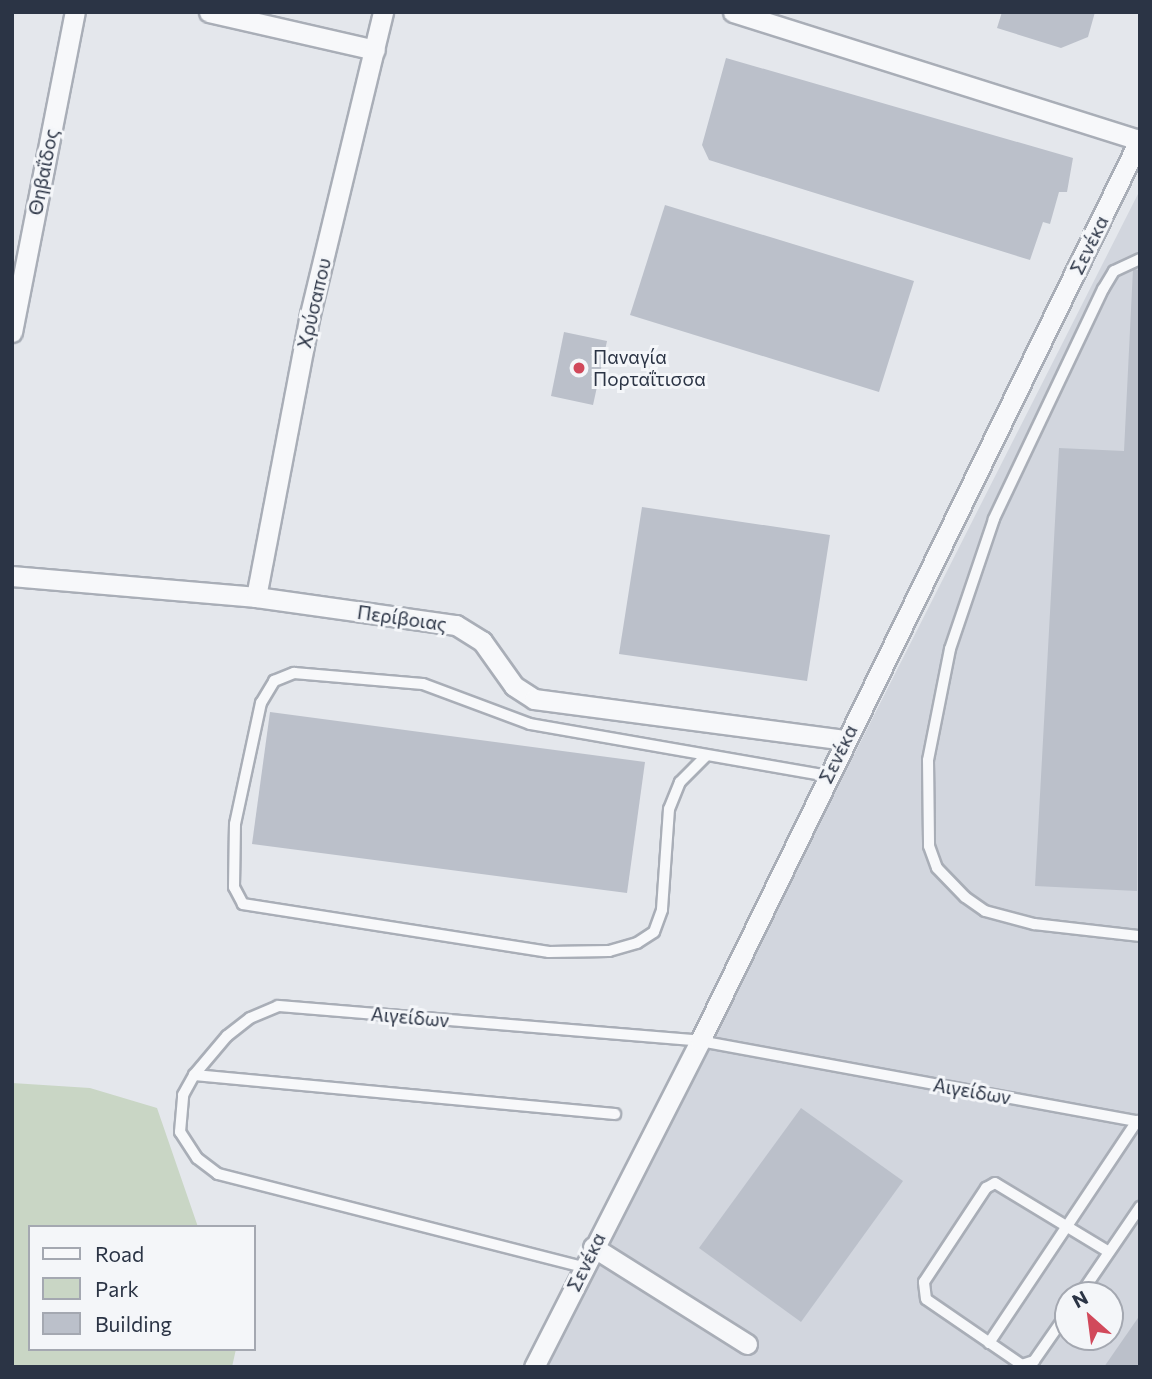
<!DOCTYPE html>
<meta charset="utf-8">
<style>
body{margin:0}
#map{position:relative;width:1152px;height:1379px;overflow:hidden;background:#e4e7ec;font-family:Commissioner,sans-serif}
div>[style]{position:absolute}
.built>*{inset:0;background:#d2d6de}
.green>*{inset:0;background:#c9d6c5}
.building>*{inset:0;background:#bbc0ca}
.roads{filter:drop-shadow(2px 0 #a9aeb7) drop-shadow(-2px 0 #a9aeb7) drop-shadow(0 2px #a9aeb7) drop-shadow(0 -2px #a9aeb7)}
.service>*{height:10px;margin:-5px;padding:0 5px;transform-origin:5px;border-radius:5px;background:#f7f8fa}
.minor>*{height:19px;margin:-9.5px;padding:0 9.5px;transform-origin:9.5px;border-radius:9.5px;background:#f7f8fa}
.dots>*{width:19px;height:19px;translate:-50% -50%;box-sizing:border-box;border:4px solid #f4f6f9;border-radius:50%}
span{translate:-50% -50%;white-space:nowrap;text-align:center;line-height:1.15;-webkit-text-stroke:6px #f4f6f9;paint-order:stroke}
.street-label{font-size:19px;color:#2b3445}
.poi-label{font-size:19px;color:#2b3445}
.left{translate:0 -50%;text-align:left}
.frame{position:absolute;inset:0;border:14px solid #2b3445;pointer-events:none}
.legend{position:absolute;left:28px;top:1225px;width:228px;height:126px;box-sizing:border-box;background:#f4f6f9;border:2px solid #a4a8b1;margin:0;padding:9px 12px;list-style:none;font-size:21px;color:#2b3445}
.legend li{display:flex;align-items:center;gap:14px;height:35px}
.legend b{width:35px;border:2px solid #a4a8b1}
.north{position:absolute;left:1054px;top:1281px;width:70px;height:70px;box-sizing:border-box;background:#f4f6f9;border:2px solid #a4a8b1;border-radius:50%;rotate:332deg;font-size:19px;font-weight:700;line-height:28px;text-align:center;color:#2b3445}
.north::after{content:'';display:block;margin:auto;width:24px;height:32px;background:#d1495b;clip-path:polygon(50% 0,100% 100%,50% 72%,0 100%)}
</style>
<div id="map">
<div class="built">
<i style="clip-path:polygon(evenodd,1140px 190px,1140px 1367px,544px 1367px,1140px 190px,1068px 1295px,1110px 1295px,1110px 1337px,1068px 1337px,1068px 1295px)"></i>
</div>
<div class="green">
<i style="clip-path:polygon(12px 1083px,90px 1088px,157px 1108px,198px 1227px,30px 1227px,30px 1349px,236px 1349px,232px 1367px,12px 1367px)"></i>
</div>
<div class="building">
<i style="clip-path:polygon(1002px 12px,1095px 12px,1088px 37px,1061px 48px,997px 28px)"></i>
<i style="clip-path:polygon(726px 58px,1073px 158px,1067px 192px,1059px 192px,1050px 224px,1043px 222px,1030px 260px,709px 160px,702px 145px)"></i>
<i style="clip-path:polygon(665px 205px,914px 281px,879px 392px,630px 315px)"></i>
<i style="clip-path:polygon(1133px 269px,1140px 270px,1137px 891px,1035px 886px,1059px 448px,1124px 451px)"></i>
<i style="clip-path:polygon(564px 332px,607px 341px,593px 405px,551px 396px)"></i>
<i style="clip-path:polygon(642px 507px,830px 535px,807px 681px,619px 654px)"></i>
<i style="clip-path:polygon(270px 712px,645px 762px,627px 893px,252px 844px)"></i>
<i style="clip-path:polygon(801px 1108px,903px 1181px,801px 1322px,699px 1248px)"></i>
<i style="clip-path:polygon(1140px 1315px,1140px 1367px,1104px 1367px)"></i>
</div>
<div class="roads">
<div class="service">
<i style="left:1140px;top:259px;width:29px;rotate:155deg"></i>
<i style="left:1114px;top:271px;width:21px;rotate:121deg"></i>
<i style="left:1103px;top:289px;width:255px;rotate:115.4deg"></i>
<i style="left:994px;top:519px;width:137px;rotate:108.7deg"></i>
<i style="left:950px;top:649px;width:113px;rotate:101.2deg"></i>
<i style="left:928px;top:760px;width:86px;rotate:89.3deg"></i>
<i style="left:929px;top:846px;width:23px;rotate:70deg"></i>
<i style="left:937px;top:868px;width:40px;rotate:46deg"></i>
<i style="left:965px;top:897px;width:24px;rotate:35deg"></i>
<i style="left:985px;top:911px;width:51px;rotate:14.9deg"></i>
<i style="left:1034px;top:924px;width:107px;rotate:6.5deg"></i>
<i style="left:706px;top:756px;width:37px;rotate:135deg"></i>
<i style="left:680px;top:782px;width:29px;rotate:112deg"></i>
<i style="left:669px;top:809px;width:101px;rotate:94deg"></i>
<i style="left:662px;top:910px;width:23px;rotate:110deg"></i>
<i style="left:654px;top:932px;width:20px;rotate:147deg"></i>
<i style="left:637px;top:943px;width:29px;rotate:164deg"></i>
<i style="left:609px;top:951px;width:60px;rotate:179deg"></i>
<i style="left:549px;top:952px;width:310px;rotate:-171.1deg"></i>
<i style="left:243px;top:904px;width:19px;rotate:-118deg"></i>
<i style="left:234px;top:887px;width:63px;rotate:-89.1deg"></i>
<i style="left:235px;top:824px;width:124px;rotate:-77.9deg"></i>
<i style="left:261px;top:703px;width:26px;rotate:-59deg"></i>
<i style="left:274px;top:681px;width:22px;rotate:-22deg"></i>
<i style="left:294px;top:673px;width:129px;rotate:4.9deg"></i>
<i style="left:423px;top:684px;width:114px;rotate:20.5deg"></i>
<i style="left:530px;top:724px;width:302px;rotate:9.9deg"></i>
<i style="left:194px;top:1075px;width:423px;rotate:5.3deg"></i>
<i style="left:583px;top:1267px;width:377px;rotate:-165.7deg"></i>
<i style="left:218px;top:1174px;width:26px;rotate:-143deg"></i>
<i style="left:197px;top:1158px;width:31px;rotate:-123deg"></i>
<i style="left:180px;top:1132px;width:37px;rotate:-85deg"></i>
<i style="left:183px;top:1095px;width:23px;rotate:-61deg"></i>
<i style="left:194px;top:1075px;width:51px;rotate:-49.8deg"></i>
<i style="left:227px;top:1036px;width:29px;rotate:-38deg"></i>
<i style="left:250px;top:1018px;width:30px;rotate:-23deg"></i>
<i style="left:278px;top:1006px;width:423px;rotate:4.7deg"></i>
<i style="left:700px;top:1041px;width:447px;rotate:10.4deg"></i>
<i style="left:1080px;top:1295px;width:107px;rotate:-55.7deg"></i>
<i style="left:1068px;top:1312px;width:60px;rotate:124.8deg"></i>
<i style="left:1034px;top:1361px;width:13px;rotate:162deg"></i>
<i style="left:1022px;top:1365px;width:116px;rotate:-145.5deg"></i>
<i style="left:926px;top:1299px;width:17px;rotate:-97deg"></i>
<i style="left:924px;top:1282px;width:113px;rotate:-56.6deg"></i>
<i style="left:986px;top:1188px;width:10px;rotate:-29deg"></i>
<i style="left:995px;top:1183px;width:133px;rotate:31.2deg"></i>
<i style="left:989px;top:1343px;width:267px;rotate:-56.3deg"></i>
</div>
<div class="minor">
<i style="left:209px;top:12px;width:170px;rotate:12.9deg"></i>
<i style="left:733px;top:12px;width:426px;rotate:17.5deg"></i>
<i style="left:12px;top:332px;width:326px;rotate:-78.9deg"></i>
<i style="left:12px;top:576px;width:245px;rotate:4.9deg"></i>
<i style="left:256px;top:597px;width:202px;rotate:8deg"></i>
<i style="left:456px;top:625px;width:31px;rotate:32deg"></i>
<i style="left:482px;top:641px;width:55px;rotate:54.6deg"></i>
<i style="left:514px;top:686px;width:24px;rotate:33deg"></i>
<i style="left:534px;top:699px;width:313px;rotate:7.5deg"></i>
<i style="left:256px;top:597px;width:288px;rotate:-79.2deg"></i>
<i style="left:310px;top:314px;width:311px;rotate:-76.4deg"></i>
<i style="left:593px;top:1247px;width:182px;rotate:32.2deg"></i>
<i style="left:534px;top:1367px;width:366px;rotate:-63deg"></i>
<i style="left:700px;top:1041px;width:1004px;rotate:-64deg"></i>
</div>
</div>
<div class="dots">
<i style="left:579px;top:368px;background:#d1495b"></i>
</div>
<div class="street-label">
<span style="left:43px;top:172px;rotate:-79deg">Θηβαΐδος</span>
<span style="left:1089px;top:245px;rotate:-64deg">Σενέκα</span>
<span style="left:314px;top:303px;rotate:-77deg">Χρύσαπου</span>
<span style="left:402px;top:618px;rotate:8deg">Περίβοιας</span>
<span style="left:838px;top:754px;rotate:-64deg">Σενέκα</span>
<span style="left:410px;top:1017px;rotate:5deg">Αιγείδων</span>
<span style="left:972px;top:1091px;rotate:10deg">Αιγείδων</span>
<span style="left:586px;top:1262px;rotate:-64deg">Σενέκα</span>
</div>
<div class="poi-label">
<span class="left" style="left:593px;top:368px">Παναγία<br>Πορταΐτισσα</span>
</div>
<div class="frame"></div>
<ul class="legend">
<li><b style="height:9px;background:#f7f8fa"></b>Road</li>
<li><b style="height:19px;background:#c9d6c5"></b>Park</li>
<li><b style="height:19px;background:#bbc0ca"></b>Building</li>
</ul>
<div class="north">N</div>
</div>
